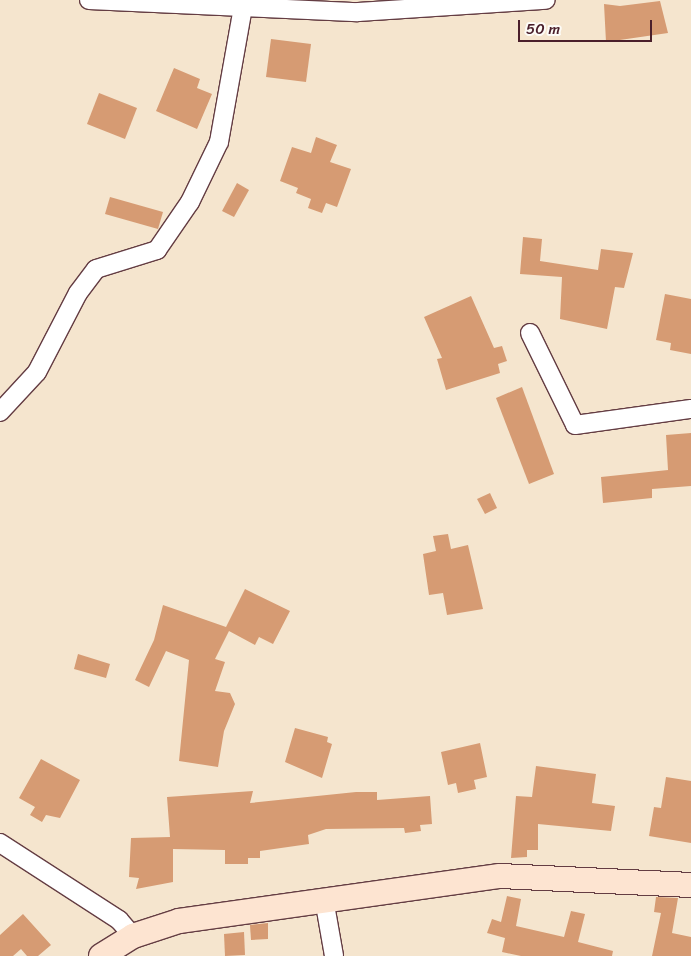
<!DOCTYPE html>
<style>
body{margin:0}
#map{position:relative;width:691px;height:956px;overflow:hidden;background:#f5e5ce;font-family:Sriracha,sans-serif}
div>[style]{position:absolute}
.building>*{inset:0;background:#d69b73}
.roads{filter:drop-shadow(1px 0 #643d43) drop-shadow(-1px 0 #643d43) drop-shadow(0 1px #643d43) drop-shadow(0 -1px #643d43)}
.street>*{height:18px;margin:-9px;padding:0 9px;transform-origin:9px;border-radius:9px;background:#fff}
.secondary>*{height:24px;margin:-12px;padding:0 12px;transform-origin:12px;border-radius:12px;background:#fde4d1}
span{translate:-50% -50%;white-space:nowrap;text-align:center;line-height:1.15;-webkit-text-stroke:5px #fdfcf7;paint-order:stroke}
.scale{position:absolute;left:518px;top:20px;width:134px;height:22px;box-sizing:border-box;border:2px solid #4a1f2b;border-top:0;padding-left:6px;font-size:15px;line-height:18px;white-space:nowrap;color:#4a1f2b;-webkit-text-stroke:4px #fdfcf7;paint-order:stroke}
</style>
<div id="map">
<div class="building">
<i style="clip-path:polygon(660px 1px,668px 33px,606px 42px,604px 4px,620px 6px)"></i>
<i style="clip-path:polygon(271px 39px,311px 44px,306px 82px,266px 77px)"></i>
<i style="clip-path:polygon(174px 68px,200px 79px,197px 88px,212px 94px,197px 129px,156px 111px)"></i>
<i style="clip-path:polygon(99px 93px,137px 108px,125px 139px,87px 124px)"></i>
<i style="clip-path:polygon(316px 137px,337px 145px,330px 162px,351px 169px,337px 207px,326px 203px,322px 213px,308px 208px,311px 199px,296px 193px,298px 188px,280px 181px,292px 147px,311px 153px)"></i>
<i style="clip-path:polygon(237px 183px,249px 190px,234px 217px,222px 211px)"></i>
<i style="clip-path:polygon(110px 197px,163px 212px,158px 229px,105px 214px)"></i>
<i style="clip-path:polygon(523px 237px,542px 239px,540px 261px,598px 270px,601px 249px,633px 253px,624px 288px,615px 287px,607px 329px,560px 319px,562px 277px,520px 274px)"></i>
<i style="clip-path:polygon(665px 294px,691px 299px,691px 354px,670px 350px,671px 343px,656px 340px)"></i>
<i style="clip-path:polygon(471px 296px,494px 348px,502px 346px,507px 361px,498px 364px,500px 373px,446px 390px,437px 359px,442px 358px,424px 317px)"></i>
<i style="clip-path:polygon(522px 387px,554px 474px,529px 484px,496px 398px)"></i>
<i style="clip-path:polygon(691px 433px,691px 486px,652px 489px,652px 498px,603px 503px,601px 477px,668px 470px,666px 435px)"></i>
<i style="clip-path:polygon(490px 493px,497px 508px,485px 514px,477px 499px)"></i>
<i style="clip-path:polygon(448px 534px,451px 549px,468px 545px,483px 609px,447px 615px,443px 593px,429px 595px,423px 554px,436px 551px,433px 536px)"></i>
<i style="clip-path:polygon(245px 589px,290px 611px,273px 644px,259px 637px,255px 645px,229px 631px,215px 659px,225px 662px,215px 691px,230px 693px,235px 704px,224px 731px,218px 767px,179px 761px,189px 660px,166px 651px,149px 687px,135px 680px,154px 640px,163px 605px,226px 627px)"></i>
<i style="clip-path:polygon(78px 654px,110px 664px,106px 678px,74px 669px)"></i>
<i style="clip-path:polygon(295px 728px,328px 737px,327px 742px,332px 744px,322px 778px,285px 762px)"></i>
<i style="clip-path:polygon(480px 743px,487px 777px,474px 780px,476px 789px,458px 793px,456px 783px,448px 785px,441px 752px)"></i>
<i style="clip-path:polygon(41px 759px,80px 780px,60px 818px,46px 815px,42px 822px,30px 815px,35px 807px,19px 798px)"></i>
<i style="clip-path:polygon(536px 766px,596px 774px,592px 803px,615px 806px,611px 831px,538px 824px,538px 850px,527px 850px,527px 857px,511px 858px,516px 796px,532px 797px)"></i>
<i style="clip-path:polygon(666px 777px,691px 781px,691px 843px,649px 836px,654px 807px,661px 808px)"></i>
<i style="clip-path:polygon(253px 791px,250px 803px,356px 792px,377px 792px,377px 800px,430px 796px,432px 824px,420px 825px,421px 831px,405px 833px,404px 828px,326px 829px,308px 835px,309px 844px,260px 851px,260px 858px,248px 858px,248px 864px,225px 864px,225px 850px,173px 849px,173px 882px,136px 889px,139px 878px,129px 877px,131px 838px,170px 837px,167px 797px)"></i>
<i style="clip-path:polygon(507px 896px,521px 899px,516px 926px,564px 937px,571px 911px,585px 914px,578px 942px,613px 951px,612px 956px,521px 956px,502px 952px,505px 938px,487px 933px,492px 919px,501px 922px)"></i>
<i style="clip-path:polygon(656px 897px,678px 898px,672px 933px,691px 937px,691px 956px,652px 956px,661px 913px,654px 912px)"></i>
<i style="clip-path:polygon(23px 914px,51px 945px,38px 956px,27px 956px,21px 949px,13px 956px,0 956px,0 935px)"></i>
<i style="clip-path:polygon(268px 923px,268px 939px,251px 940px,250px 925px)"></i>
<i style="clip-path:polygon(244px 932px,245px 955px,225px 956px,224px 934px)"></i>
</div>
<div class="roads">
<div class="street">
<i style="left:89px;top:0;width:269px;rotate:2.6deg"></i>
<i style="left:358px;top:12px;width:188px;rotate:-3.7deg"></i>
<i style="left:530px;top:333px;width:102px;rotate:63.9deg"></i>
<i style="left:575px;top:425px;width:117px;rotate:-7.9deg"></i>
<i style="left:0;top:412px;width:54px;rotate:-47.2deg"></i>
<i style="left:37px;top:372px;width:89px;rotate:-62.6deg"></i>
<i style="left:78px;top:293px;width:30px;rotate:-53deg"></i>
<i style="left:96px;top:269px;width:64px;rotate:-17.3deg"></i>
<i style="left:157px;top:250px;width:58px;rotate:-55.5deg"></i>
<i style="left:190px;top:202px;width:67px;rotate:-64.2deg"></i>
<i style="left:219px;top:142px;width:137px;rotate:-79.9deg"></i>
<i style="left:0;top:843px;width:142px;rotate:32.9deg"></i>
<i style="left:119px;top:920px;width:21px;rotate:49deg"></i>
<i style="left:324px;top:899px;width:58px;rotate:80deg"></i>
</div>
<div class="secondary">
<i style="left:101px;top:956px;width:38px;rotate:-32deg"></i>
<i style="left:133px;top:936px;width:48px;rotate:-18.1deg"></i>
<i style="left:179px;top:921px;width:324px;rotate:-8deg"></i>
<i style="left:500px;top:876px;width:191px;rotate:2.7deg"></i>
</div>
</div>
<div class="scale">50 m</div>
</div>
